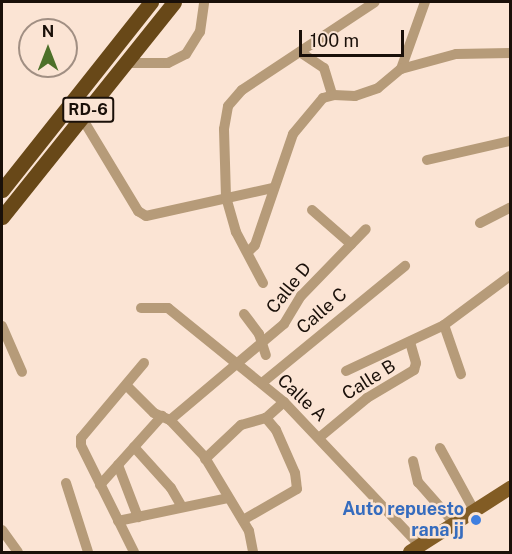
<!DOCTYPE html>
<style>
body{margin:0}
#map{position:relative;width:512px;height:554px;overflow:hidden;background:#fbe4d4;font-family:"Public Sans",sans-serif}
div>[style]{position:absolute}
.minor>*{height:10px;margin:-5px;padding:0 5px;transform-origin:5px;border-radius:5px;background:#b69b79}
.major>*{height:14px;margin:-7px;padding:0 7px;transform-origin:7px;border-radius:7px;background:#825c24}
.highway>*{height:15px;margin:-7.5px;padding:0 7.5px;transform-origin:7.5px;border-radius:7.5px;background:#684818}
.dots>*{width:16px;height:16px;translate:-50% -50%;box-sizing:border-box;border:3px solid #fbe4d4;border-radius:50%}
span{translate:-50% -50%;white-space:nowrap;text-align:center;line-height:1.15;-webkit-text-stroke:5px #fbe4d4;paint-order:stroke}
.shield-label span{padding:2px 4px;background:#fbe4d4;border:2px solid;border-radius:4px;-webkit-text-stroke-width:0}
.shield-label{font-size:16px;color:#1a1009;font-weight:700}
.street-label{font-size:18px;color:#1a1009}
.shop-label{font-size:18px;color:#366cbe;font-weight:700}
.right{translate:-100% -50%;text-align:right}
.frame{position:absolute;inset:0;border:3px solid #1a1009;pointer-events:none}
.north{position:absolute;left:18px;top:18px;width:60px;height:60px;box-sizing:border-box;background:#fbe4d4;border:2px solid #a18f83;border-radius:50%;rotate:0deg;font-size:16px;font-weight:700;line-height:24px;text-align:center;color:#1a1009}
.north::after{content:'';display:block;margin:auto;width:21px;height:27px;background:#4d7029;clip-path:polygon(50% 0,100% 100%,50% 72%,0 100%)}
.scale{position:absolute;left:299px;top:30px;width:105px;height:27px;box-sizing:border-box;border:3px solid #1a1009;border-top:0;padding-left:8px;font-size:18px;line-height:21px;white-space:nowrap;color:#1a1009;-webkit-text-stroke:4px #fbe4d4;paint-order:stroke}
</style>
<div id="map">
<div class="minor">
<i style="left:300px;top:52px;width:29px;rotate:34deg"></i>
<i style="left:324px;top:68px;width:28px;rotate:73deg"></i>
<i style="left:126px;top:63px;width:42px"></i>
<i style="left:168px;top:63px;width:20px;rotate:-27deg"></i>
<i style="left:186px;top:54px;width:26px;rotate:-58deg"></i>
<i style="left:200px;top:32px;width:30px;rotate:-82deg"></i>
<i style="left:401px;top:69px;width:71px;rotate:-70.3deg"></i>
<i style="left:82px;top:118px;width:109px;rotate:58.9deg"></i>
<i style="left:138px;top:211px;width:9px;rotate:32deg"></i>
<i style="left:146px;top:216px;width:129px;rotate:-12.5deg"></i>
<i style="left:427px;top:160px;width:85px;rotate:-12.9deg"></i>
<i style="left:312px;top:210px;width:52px;rotate:41.1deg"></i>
<i style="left:480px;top:223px;width:34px;rotate:-27deg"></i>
<i style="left:249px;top:251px;width:8px;rotate:-45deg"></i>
<i style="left:255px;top:245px;width:117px;rotate:-71.1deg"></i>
<i style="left:293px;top:134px;width:47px;rotate:-50.2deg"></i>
<i style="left:323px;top:98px;width:11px;rotate:-15deg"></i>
<i style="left:334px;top:95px;width:21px;rotate:3deg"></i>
<i style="left:355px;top:96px;width:24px;rotate:-19deg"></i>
<i style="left:378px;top:88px;width:30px;rotate:-40deg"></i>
<i style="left:401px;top:69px;width:57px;rotate:-15.3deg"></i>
<i style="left:456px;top:54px;width:54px;rotate:-1.1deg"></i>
<i style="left:263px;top:283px;width:58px;rotate:-117.9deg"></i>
<i style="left:236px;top:232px;width:36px;rotate:-106deg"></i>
<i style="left:226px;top:197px;width:68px;rotate:-91.7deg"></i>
<i style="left:224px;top:129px;width:23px;rotate:-80deg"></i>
<i style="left:228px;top:106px;width:21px;rotate:-49deg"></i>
<i style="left:242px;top:90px;width:159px;rotate:-33.5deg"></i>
<i style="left:141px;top:308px;width:27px"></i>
<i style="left:168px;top:308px;width:149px;rotate:39deg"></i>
<i style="left:284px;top:402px;width:198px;rotate:46.6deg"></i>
<i style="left:244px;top:314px;width:25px;rotate:53deg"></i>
<i style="left:259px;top:334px;width:22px;rotate:72deg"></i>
<i style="left:444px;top:325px;width:52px;rotate:70.9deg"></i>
<i style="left:2px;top:326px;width:50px;rotate:66.5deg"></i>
<i style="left:346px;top:371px;width:108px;rotate:-25.1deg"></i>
<i style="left:444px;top:325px;width:82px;rotate:-36.6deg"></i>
<i style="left:262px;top:383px;width:185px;rotate:-39.3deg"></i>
<i style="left:127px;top:386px;width:38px;rotate:45deg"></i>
<i style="left:154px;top:413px;width:17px;rotate:24deg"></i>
<i style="left:170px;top:420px;width:50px;rotate:46.6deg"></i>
<i style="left:204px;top:456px;width:87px;rotate:59deg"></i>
<i style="left:249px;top:531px;width:21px;rotate:79deg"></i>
<i style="left:170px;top:420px;width:149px;rotate:-40.1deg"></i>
<i style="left:284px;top:324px;width:33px;rotate:-59deg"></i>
<i style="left:301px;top:296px;width:93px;rotate:-45.9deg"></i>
<i style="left:320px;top:437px;width:61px;rotate:-39.7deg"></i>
<i style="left:367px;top:398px;width:55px;rotate:-30.8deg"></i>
<i style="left:414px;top:370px;width:7px;rotate:-74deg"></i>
<i style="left:416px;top:363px;width:22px;rotate:-106deg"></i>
<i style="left:134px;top:447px;width:55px;rotate:47.9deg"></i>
<i style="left:171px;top:488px;width:22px;rotate:60deg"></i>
<i style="left:440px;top:448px;width:71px;rotate:61.3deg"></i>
<i style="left:205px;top:459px;width:50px;rotate:-43.4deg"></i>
<i style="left:241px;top:425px;width:26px;rotate:-16deg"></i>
<i style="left:266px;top:418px;width:24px;rotate:-42deg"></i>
<i style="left:413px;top:461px;width:22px;rotate:77deg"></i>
<i style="left:418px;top:482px;width:55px;rotate:48.7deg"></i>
<i style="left:118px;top:465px;width:56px;rotate:69deg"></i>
<i style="left:66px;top:483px;width:72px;rotate:72.3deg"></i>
<i style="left:100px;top:485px;width:93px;rotate:-48.1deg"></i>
<i style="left:243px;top:520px;width:62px;rotate:-29.9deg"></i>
<i style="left:297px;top:489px;width:16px;rotate:-97deg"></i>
<i style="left:295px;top:473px;width:47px;rotate:-113.8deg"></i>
<i style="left:276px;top:430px;width:16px;rotate:-130deg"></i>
<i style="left:118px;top:521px;width:112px;rotate:-11.8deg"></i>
<i style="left:2px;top:530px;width:27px;rotate:54deg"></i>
<i style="left:134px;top:552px;width:119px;rotate:-116.4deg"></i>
<i style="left:81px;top:445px;width:7px;rotate:-90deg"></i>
<i style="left:81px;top:438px;width:98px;rotate:-50deg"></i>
</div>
<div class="major">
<i style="left:410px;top:552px;width:119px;rotate:-32.6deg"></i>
</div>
<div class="highway">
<i style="left:2px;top:190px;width:240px;rotate:-51.6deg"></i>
<i style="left:2px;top:217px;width:275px;rotate:-51.3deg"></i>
</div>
<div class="dots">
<i style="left:476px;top:520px;background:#3f7fe0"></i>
</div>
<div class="shield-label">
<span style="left:88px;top:110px">RD-6</span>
</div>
<div class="street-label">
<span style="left:289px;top:288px;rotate:-51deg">Calle D</span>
<span style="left:322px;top:311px;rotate:-41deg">Calle C</span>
<span style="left:369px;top:380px;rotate:-32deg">Calle B</span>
<span style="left:302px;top:398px;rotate:43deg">Calle A</span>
</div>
<div class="shop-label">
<span class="right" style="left:464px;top:520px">Auto repuesto<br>rana jj</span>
</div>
<div class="frame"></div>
<div class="north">N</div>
<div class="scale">100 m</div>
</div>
